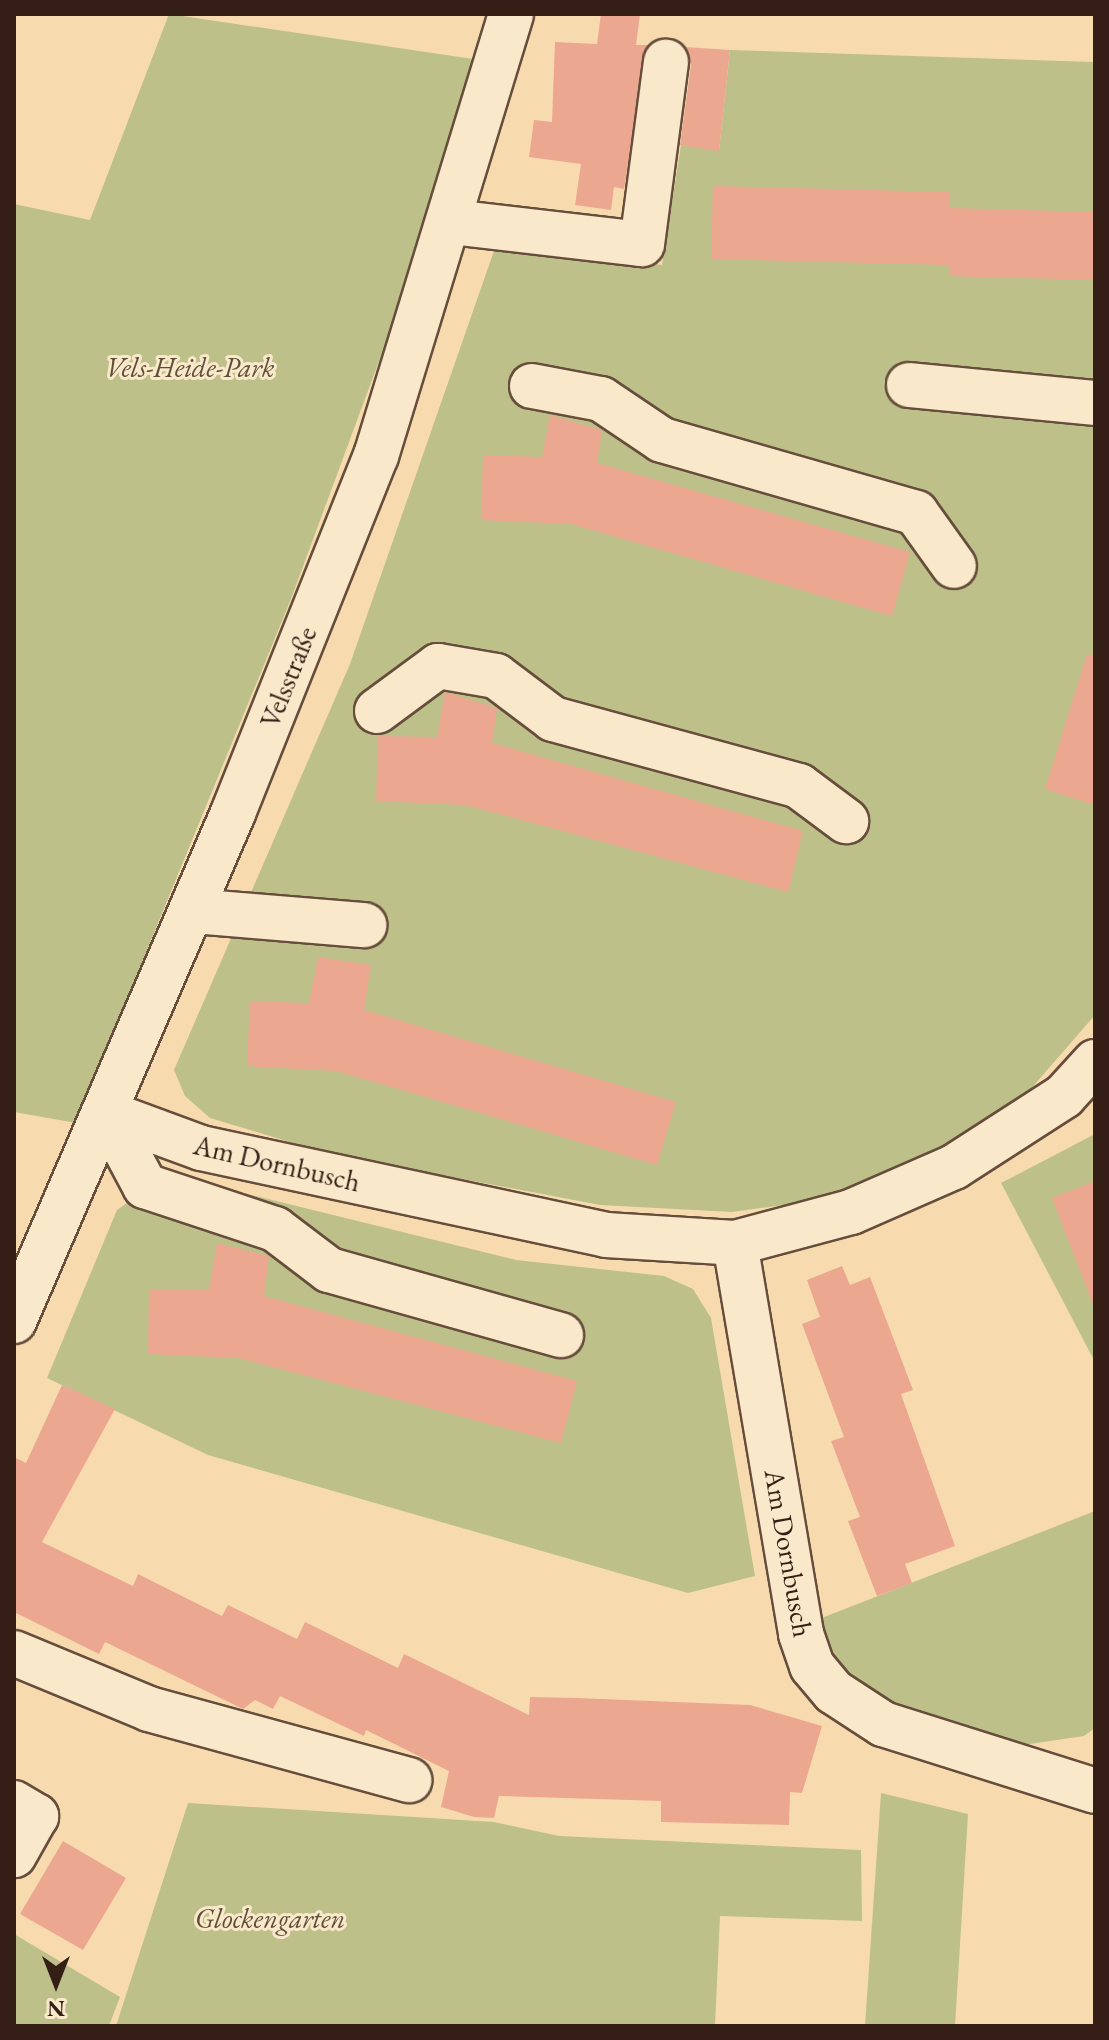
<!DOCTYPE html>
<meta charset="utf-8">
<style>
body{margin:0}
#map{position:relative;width:1109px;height:2040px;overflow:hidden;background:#f7dbaf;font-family:"EB Garamond",serif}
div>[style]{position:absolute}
.green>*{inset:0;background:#bec08a}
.building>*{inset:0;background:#eca790}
.roads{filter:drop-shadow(2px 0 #664d3c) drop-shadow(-2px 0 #664d3c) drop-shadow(0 2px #664d3c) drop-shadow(0 -2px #664d3c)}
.minor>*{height:44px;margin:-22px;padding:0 22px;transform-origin:22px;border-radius:22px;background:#fae8cb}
span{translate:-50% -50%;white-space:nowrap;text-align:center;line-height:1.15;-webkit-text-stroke:6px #fae8cb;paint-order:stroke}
.park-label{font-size:28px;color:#5e4f38;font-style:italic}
.street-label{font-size:28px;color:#351e15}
.frame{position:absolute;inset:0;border:16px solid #351e15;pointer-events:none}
.north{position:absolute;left:16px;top:1944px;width:80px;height:80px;-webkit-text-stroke:6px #fae8cb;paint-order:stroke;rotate:180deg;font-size:22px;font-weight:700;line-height:32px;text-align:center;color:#351e15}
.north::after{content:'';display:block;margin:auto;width:28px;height:36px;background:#351e15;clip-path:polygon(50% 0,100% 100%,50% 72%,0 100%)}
</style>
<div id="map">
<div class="green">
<i style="clip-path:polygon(169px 14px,473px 59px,389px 334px,291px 599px,76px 1123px,14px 1112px,14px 204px,90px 220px)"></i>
<i style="clip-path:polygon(730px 50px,1095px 62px,1095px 1015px,1022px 1099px,917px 1161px,812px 1201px,732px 1212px,600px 1205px,330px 1154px,210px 1118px,185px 1096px,174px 1070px,350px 664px,495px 248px,662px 265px,681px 145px,719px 150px)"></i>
<i style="clip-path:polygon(1095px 1134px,1095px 1362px,1001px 1183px)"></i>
<i style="clip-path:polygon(195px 1181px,516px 1260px,664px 1276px,693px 1289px,711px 1318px,755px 1576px,688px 1593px,208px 1455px,47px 1378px,117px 1210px,149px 1187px)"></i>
<i style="clip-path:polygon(1095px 1511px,1095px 1728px,1084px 1736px,1023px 1745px,887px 1705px,828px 1655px,819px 1619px)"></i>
<i style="clip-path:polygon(881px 1793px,968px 1814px,955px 2026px,865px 2026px)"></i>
<i style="clip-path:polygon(188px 1803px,494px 1822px,559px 1836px,861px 1850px,862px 1921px,720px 1916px,715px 2026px,116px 2026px)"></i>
<i style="clip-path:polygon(14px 1934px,120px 1997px,109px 2026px,14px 2026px)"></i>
</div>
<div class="building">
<i style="clip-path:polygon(601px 14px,640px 14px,636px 45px,648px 45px,624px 189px,614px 187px,611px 210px,575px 205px,581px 164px,529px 157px,534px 120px,552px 122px,555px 42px,597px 44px)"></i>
<i style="clip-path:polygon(685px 47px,730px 50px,719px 151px,680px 145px,691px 65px)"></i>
<i style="clip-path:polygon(713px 186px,950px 192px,950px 208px,1095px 212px,1095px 280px,949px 276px,949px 265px,711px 259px)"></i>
<i style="clip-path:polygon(550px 415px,602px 430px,597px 463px,910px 552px,892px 616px,571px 524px,481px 520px,483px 455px,542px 457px)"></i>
<i style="clip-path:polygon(1087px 654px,1095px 656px,1095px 805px,1045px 789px)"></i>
<i style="clip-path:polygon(445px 692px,497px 708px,492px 743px,803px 831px,788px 892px,466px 805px,376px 801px,378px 736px,437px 737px)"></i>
<i style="clip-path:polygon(318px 957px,371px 965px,364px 1010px,676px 1102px,657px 1165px,337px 1071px,247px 1066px,250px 1001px,309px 1003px)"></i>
<i style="clip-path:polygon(1095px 1181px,1095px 1302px,1092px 1302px,1052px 1198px)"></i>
<i style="clip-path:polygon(217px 1243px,269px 1256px,264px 1296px,577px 1381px,561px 1443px,239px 1358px,148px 1354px,149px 1290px,209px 1290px)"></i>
<i style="clip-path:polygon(842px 1266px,850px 1285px,870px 1277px,913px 1390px,901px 1394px,955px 1546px,905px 1564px,912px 1583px,877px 1596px,848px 1521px,860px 1517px,831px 1441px,844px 1437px,802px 1324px,820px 1317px,807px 1280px)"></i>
<i style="clip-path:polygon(62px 1385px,115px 1409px,42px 1542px,133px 1586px,138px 1574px,222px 1616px,228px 1605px,297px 1639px,305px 1622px,398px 1668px,404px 1654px,529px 1715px,530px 1697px,577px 1698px,750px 1705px,822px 1726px,802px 1793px,790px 1792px,789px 1825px,661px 1822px,661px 1801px,499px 1796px,494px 1818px,474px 1817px,441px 1807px,449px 1771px,366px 1730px,364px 1736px,280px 1696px,273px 1709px,255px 1700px,243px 1709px,105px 1642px,99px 1654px,14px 1612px,14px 1457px,26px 1463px)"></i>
<i style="clip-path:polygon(63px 1841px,126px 1878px,83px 1950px,20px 1914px)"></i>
</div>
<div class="roads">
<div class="minor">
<i style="left:451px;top:222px;width:192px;rotate:6.6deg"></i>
<i style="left:642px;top:244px;width:184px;rotate:-82.5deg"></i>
<i style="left:909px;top:385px;width:187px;rotate:5.5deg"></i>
<i style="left:532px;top:386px;width:70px;rotate:10.7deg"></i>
<i style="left:601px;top:399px;width:73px;rotate:33.9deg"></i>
<i style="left:662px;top:440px;width:264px;rotate:16deg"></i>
<i style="left:916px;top:513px;width:65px;rotate:54.4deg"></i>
<i style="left:377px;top:711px;width:76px;rotate:-36.4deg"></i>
<i style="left:438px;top:666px;width:59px;rotate:9.8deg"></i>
<i style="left:496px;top:676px;width:71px;rotate:37deg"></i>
<i style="left:553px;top:719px;width:255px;rotate:15.2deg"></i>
<i style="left:799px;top:786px;width:59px;rotate:36.7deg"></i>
<i style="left:192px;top:911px;width:173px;rotate:4.7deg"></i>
<i style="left:106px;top:1113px;width:101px;rotate:20.2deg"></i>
<i style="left:201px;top:1148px;width:414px;rotate:12.1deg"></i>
<i style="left:606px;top:1235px;width:129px;rotate:3.5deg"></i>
<i style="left:735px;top:1243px;width:120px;rotate:-15deg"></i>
<i style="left:851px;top:1212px;width:112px;rotate:-23.6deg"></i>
<i style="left:954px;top:1167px;width:131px;rotate:-32.8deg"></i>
<i style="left:1064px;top:1096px;width:46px;rotate:-47.6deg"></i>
<i style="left:106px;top:1113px;width:83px;rotate:61.9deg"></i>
<i style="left:145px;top:1186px;width:137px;rotate:18.3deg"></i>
<i style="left:275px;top:1229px;width:68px;rotate:37.2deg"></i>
<i style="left:329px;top:1270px;width:241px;rotate:15.7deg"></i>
<i style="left:735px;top:1243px;width:397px;rotate:80.4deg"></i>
<i style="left:801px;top:1634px;width:34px;rotate:71deg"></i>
<i style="left:812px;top:1666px;width:34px;rotate:50deg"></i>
<i style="left:834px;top:1692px;width:59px;rotate:33.1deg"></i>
<i style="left:883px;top:1724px;width:222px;rotate:17.5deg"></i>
<i style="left:14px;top:1321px;width:553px;rotate:-66.68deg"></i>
<i style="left:233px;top:813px;width:385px;rotate:-68.2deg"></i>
<i style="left:376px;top:456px;width:462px;rotate:-73deg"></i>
<i style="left:14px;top:1653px;width:146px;rotate:22.5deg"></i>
<i style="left:149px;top:1709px;width:270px;rotate:15.3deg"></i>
<i style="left:14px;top:1803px;width:26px;rotate:31deg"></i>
<i style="left:36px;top:1816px;width:45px;rotate:119.4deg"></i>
</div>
</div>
<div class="park-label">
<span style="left:190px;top:367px">Vels-Heide-Park</span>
<span style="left:270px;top:1918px">Glockengarten</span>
</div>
<div class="street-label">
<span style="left:288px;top:677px;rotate:-68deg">Velsstraße</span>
<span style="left:277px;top:1163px;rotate:13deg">Am Dornbusch</span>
<span style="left:789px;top:1553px;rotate:80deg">Am Dornbusch</span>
</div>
<div class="frame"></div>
<div class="north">N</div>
</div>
